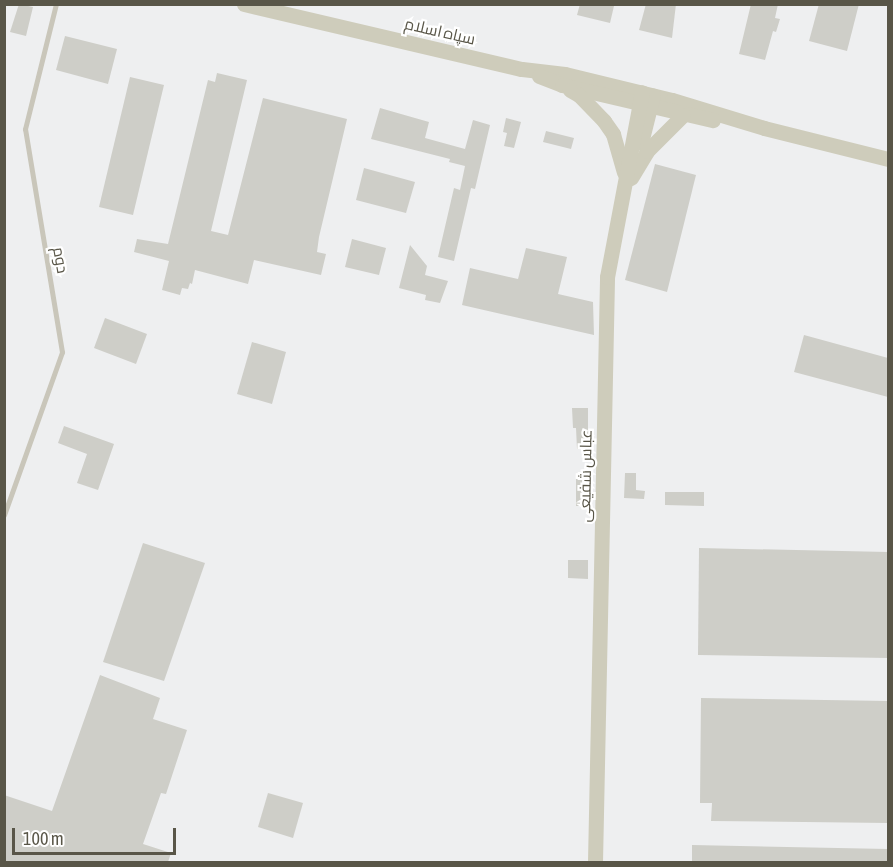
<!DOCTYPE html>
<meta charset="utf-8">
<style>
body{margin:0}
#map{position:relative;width:893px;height:867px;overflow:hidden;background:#eeeff0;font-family:"Asap Condensed",Cairo,sans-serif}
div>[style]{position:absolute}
.building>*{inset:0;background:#cecec8}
.lane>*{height:5px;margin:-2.5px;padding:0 2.5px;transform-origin:2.5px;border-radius:2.5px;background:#c9c6ba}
.secondary>*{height:15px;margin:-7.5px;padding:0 7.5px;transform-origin:7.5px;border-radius:7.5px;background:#ceccbb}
span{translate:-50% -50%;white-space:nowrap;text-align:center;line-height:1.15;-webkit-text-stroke:4.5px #fff;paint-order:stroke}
.street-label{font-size:16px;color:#595648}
.frame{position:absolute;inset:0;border:6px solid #595648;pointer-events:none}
.scale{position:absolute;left:12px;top:828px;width:164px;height:27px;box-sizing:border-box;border:3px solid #595648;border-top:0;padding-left:8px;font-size:18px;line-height:21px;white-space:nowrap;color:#595648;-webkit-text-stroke:4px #fff;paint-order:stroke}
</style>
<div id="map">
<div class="building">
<i style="clip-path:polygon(19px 4px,33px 7px,26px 36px,10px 32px)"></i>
<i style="clip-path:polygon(580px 4px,614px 6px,610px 23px,577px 15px)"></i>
<i style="clip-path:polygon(646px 4px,676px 4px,672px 38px,639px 30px)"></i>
<i style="clip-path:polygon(751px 4px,778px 4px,775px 18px,780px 19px,776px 32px,773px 31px,765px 60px,739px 54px)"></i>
<i style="clip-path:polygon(819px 4px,859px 4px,847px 51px,809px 41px)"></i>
<i style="clip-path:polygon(65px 36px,117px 49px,108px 84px,56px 70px)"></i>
<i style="clip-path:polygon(217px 73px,247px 80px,211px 231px,228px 235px,263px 98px,347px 119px,319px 237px,317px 252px,326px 254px,321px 275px,254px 260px,248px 284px,195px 270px,192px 284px,190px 283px,188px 289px,182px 288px,180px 295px,162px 290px,169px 261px,134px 252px,137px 239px,168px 244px,208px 80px,215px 82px)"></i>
<i style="clip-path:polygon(130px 77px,164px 85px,133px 215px,99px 207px)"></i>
<i style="clip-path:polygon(380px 108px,429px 122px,425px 138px,465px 149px,473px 120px,490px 125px,475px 189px,471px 188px,454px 261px,438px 257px,454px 188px,460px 190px,465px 166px,449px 162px,450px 159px,371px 139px)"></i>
<i style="clip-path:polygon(506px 118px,521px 122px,514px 148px,504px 146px,507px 133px,503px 132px)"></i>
<i style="clip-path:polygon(546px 131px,574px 138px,571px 149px,543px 142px)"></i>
<i style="clip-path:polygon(655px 164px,696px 175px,667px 292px,625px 280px)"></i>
<i style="clip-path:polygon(364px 168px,415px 182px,406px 213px,356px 200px)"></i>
<i style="clip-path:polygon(352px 239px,386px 248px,379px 275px,345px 267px)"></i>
<i style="clip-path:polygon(410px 245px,427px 266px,425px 275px,448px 281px,440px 303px,425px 300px,426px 295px,399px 288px)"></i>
<i style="clip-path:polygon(526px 248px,567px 257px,558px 294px,593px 302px,594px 335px,462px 305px,470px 268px,518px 279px)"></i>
<i style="clip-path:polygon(105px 318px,147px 334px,136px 364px,94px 348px)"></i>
<i style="clip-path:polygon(804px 335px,888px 358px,888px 397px,794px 372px)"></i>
<i style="clip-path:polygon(252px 342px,286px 352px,272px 404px,237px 394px)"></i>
<i style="clip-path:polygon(572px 408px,588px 408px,588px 431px,591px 431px,592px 441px,586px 441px,587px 448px,577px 449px,576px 428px,573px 428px)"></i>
<i style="clip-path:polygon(64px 426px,114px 444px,98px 490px,77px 483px,87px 454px,58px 443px)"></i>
<i style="clip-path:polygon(625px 473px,636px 473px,636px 490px,645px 491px,644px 499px,624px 498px)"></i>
<i style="clip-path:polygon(576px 479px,586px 479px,587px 506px,576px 506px)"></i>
<i style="clip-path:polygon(665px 492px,704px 492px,704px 506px,665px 505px)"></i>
<i style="clip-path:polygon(143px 543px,205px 563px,164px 681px,103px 662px)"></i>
<i style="clip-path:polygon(699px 548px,888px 552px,888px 658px,698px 655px)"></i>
<i style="clip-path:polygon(568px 560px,588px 560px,588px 579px,568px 578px)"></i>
<i style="clip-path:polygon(100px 675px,160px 698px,153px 719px,187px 730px,166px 794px,161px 793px,143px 844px,171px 853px,168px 862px,4px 862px,4px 795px,52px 811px)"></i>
<i style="clip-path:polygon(701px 698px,888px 701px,888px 823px,711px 821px,712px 803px,700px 803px)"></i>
<i style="clip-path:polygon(268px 793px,303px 803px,293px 838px,258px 827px)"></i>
<i style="clip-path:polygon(692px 845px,888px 849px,888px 862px,692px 862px)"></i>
</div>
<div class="lane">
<i style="left:4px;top:515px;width:173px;rotate:-70.4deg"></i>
<i style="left:62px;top:352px;width:226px;rotate:-99.4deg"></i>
<i style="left:25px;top:129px;width:129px;rotate:-76.1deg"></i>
</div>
<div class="secondary">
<i style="left:244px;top:4px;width:285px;rotate:13.2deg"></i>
<i style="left:522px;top:69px;width:43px;rotate:6.6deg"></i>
<i style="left:565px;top:74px;width:110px;rotate:13.7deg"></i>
<i style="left:672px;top:100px;width:96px;rotate:16.9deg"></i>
<i style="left:764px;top:128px;width:128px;rotate:14deg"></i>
<i style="left:539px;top:76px;width:25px;rotate:21deg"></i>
<i style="left:562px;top:85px;width:155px;rotate:13.1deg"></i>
<i style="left:570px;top:90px;width:10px;rotate:29deg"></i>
<i style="left:579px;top:95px;width:36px;rotate:46deg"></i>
<i style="left:604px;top:121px;width:16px;rotate:55deg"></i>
<i style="left:613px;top:134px;width:40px;rotate:74deg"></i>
<i style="left:641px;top:143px;width:49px;rotate:-76deg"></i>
<i style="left:631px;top:178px;width:31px;rotate:-59deg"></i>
<i style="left:647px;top:151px;width:51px;rotate:-45deg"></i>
<i style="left:595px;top:862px;width:585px;rotate:-88.82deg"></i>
<i style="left:607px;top:277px;width:188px;rotate:-79.3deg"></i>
</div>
<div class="street-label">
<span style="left:440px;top:31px;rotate:13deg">سپاه اسلام</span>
<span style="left:61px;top:260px;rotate:80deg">دوم</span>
<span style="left:585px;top:476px;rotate:-89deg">عباس شفیعی</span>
</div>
<div class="frame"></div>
<div class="scale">100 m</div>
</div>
